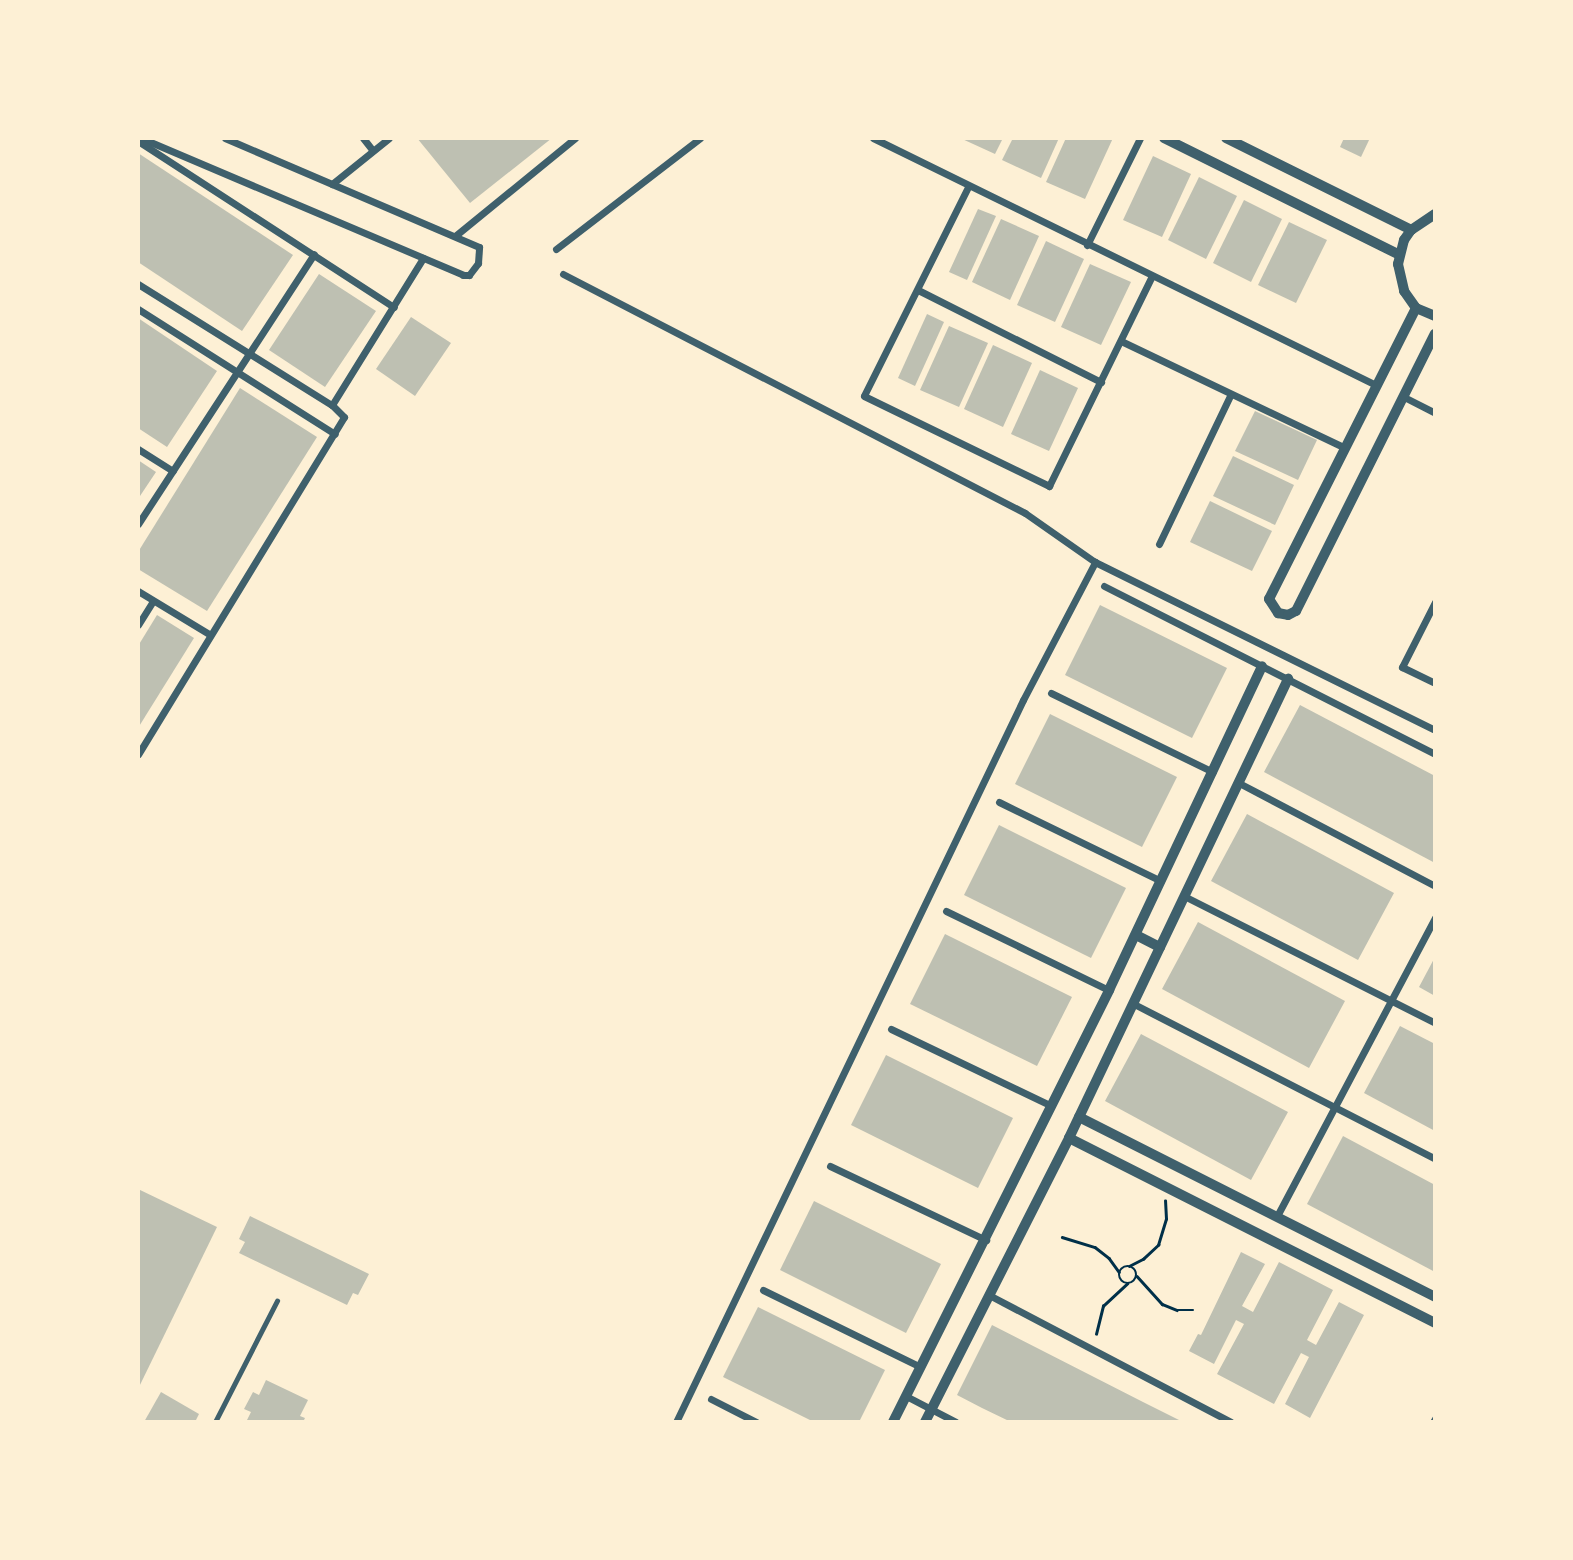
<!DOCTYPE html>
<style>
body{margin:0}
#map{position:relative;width:1573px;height:1560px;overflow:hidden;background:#fdf0d5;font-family:Rubik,sans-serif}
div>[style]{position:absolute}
.building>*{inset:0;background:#bec0b2}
.path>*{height:2.5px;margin:-1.25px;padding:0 1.25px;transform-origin:1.25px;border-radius:1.25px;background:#003049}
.path>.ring{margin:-1.25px;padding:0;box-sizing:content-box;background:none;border:2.5px solid #003049;border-radius:50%}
.service>*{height:4.5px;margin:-2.25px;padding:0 2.25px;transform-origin:2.25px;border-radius:2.25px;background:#3f606c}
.minor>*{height:7px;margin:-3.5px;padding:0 3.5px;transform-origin:3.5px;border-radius:3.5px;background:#3f606c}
.tertiary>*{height:10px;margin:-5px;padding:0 5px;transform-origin:5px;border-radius:5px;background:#3f606c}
span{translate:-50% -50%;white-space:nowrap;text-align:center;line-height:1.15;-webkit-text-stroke:7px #fdf0d5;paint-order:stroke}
.frame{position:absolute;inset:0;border:140px solid #fdf0d5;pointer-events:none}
</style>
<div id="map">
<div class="building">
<i style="clip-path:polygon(417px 138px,552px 138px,470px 203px)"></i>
<i style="clip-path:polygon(960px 138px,1003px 138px,995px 154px)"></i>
<i style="clip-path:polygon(1013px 138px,1059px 138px,1041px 178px,1002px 160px)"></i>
<i style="clip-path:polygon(1066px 138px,1113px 138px,1085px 199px,1046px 182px)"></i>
<i style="clip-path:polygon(1344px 138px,1370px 138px,1361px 157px,1340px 147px)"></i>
<i style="clip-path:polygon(138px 153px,293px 255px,242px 331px,138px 262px)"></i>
<i style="clip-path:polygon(1153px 156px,1191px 174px,1162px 237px,1123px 220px)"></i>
<i style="clip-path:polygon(1199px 177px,1237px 196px,1206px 259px,1168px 240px)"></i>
<i style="clip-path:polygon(1244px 200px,1282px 219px,1251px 282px,1213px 263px)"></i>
<i style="clip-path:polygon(978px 209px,996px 216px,967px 280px,949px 272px)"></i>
<i style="clip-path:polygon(1001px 219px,1039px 236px,1010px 300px,972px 282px)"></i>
<i style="clip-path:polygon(1289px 222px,1327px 240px,1296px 303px,1258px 285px)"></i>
<i style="clip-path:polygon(1046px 241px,1084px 259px,1055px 322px,1017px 305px)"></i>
<i style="clip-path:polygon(1090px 264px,1131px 282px,1101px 345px,1061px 327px)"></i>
<i style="clip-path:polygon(319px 274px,376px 311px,325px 387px,269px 350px)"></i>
<i style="clip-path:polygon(927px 314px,944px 322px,915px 386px,898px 378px)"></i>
<i style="clip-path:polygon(411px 317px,451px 343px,415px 396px,376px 369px)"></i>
<i style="clip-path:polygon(138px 318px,217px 371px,167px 447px,138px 428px)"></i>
<i style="clip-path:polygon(949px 326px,988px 343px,959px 407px,920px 390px)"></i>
<i style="clip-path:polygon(993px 345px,1032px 363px,1003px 427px,964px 409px)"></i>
<i style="clip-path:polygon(1040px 370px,1078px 388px,1049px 451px,1011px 434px)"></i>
<i style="clip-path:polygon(240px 388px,317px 437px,207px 611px,138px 569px,138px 552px)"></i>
<i style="clip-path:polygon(1255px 411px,1317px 440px,1298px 480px,1235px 451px)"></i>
<i style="clip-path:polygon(1233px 456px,1294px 485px,1275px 525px,1213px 496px)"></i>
<i style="clip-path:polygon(138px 460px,156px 472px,138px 499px)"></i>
<i style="clip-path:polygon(1210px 501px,1272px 531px,1252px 571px,1190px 542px)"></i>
<i style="clip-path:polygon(1100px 605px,1227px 668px,1192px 738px,1065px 675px)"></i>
<i style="clip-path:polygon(157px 615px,194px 638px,138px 728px,138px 646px)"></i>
<i style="clip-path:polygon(1300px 705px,1435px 776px,1435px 863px,1264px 772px)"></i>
<i style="clip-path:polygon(1050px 714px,1177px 777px,1142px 847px,1015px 784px)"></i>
<i style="clip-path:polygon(1247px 814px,1394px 893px,1358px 960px,1211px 881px)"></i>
<i style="clip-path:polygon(999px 825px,1126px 888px,1091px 958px,964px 895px)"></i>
<i style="clip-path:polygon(1198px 922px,1345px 1001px,1309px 1068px,1162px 989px)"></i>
<i style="clip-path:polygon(945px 934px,1072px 997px,1037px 1066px,910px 1004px)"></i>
<i style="clip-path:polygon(1435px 957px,1435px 996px,1419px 987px)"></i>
<i style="clip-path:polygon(1400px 1026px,1435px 1044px,1435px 1131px,1364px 1093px)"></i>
<i style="clip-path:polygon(1141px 1034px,1288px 1112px,1251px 1180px,1105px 1101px)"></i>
<i style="clip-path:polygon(886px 1055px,1013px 1118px,978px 1188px,851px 1125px)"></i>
<i style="clip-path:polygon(1343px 1136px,1435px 1185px,1435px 1272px,1307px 1204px)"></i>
<i style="clip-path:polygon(138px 1189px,217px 1227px,138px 1389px)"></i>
<i style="clip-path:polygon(814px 1201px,941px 1264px,906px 1333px,780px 1270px)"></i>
<i style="clip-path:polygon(250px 1216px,369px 1274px,358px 1295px,353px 1293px,347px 1305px,239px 1253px,245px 1242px,239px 1239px)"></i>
<i style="clip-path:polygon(1241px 1252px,1265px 1264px,1242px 1306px,1253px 1312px,1279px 1262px,1333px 1290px,1307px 1340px,1316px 1345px,1339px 1302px,1364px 1315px,1310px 1418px,1285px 1404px,1309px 1357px,1301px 1353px,1274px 1404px,1217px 1374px,1244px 1324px,1236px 1320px,1214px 1364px,1189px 1351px,1198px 1334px,1201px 1335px)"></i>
<i style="clip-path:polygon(758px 1307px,885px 1370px,859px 1422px,814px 1422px,723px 1377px)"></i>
<i style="clip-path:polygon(992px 1325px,1143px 1402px,1183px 1422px,1011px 1422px,982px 1408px,957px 1395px)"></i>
<i style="clip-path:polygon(266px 1380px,308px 1400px,300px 1416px,305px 1418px,303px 1422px,246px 1422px,251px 1412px,244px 1409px,253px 1392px,259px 1395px)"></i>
<i style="clip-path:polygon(161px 1392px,199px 1414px,195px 1422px,144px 1422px)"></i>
</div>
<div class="path">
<i style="left:1062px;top:1237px;width:34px;rotate:17deg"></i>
<i style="left:1095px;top:1247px;width:18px;rotate:38deg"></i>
<i style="left:1109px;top:1258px;width:17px;rotate:54deg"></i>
<i class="ring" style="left:1119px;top:1266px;width:15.5px;height:15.5px"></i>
<i style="left:1129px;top:1266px;width:16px;rotate:-27deg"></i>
<i style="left:1143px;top:1259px;width:21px;rotate:-43deg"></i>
<i style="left:1158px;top:1245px;width:27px;rotate:-73deg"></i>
<i style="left:1166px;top:1219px;width:18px;rotate:-93deg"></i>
<i style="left:1137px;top:1276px;width:38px;rotate:48deg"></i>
<i style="left:1162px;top:1304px;width:16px;rotate:22deg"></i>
<i style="left:1177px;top:1310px;width:16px"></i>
<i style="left:1096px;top:1334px;width:29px;rotate:-76deg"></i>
<i style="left:1103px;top:1306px;width:33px;rotate:-43deg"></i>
</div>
<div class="service">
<i style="left:215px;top:1422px;width:136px;rotate:-62.9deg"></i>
<i style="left:1432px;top:1422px;width:6px;rotate:-59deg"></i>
</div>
<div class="minor">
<i style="left:141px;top:138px;width:350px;rotate:23deg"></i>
<i style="left:463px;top:275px;width:6px"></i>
<i style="left:469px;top:275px;width:15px;rotate:-53deg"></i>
<i style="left:478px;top:263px;width:16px;rotate:-86deg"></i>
<i style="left:479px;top:247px;width:276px;rotate:-156.8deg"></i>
<i style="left:363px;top:138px;width:16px;rotate:52deg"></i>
<i style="left:873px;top:138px;width:560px;rotate:26.15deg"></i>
<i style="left:138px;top:141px;width:305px;rotate:33deg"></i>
<i style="left:332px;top:184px;width:73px;rotate:-38.9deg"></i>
<i style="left:968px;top:187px;width:233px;rotate:116.5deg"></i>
<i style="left:864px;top:396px;width:206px;rotate:25.9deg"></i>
<i style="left:1049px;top:486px;width:234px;rotate:-63.9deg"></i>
<i style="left:455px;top:236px;width:155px;rotate:-39.2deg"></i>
<i style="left:1087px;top:245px;width:119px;rotate:-63.6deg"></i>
<i style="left:556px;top:249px;width:182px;rotate:-37.6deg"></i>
<i style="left:563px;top:274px;width:520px;rotate:27.35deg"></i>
<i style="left:1025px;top:513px;width:85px;rotate:35deg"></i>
<i style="left:1095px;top:562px;width:379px;rotate:26.3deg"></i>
<i style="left:138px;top:284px;width:229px;rotate:32deg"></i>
<i style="left:332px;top:405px;width:17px;rotate:45deg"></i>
<i style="left:344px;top:417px;width:395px;rotate:121.4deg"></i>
<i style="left:918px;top:290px;width:205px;rotate:26.7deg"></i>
<i style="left:138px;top:309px;width:233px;rotate:32.4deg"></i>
<i style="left:1121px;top:341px;width:248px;rotate:25.5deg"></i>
<i style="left:1404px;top:397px;width:35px;rotate:27deg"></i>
<i style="left:332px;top:405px;width:173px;rotate:-58.2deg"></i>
<i style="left:138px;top:449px;width:41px;rotate:32.2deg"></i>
<i style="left:138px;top:524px;width:322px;rotate:-56.9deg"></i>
<i style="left:1159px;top:544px;width:166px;rotate:-64.4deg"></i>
<i style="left:1104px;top:586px;width:371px;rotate:26.9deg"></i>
<i style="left:138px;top:591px;width:83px;rotate:31.2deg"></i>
<i style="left:1435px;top:602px;width:73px;rotate:116.9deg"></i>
<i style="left:1402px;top:667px;width:37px;rotate:26deg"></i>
<i style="left:138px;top:625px;width:28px;rotate:-58deg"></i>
<i style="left:1051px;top:693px;width:180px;rotate:26deg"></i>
<i style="left:1239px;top:783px;width:221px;rotate:27.7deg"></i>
<i style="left:999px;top:802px;width:180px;rotate:26deg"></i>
<i style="left:1184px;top:896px;width:281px;rotate:26.8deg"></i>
<i style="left:946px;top:911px;width:181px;rotate:25.9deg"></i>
<i style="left:1134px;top:1004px;width:339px;rotate:27.2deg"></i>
<i style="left:891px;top:1029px;width:178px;rotate:25.6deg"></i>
<i style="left:830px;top:1166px;width:173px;rotate:25.4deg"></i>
<i style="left:1277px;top:1216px;width:338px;rotate:-62.1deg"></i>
<i style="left:763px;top:1290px;width:174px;rotate:26deg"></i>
<i style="left:989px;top:1295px;width:273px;rotate:27.7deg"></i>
<i style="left:906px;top:1396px;width:56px;rotate:27.5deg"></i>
<i style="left:711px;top:1399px;width:51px;rotate:27.1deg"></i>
<i style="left:676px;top:1422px;width:801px;rotate:-64.33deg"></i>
<i style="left:1023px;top:700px;width:156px;rotate:-62.4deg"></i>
</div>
<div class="tertiary">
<i style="left:1164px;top:138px;width:261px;rotate:26.4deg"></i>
<i style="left:1226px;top:138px;width:207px;rotate:26.4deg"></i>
<i style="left:1435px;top:214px;width:29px;rotate:146deg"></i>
<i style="left:1411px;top:230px;width:12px;rotate:125deg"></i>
<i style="left:1404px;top:240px;width:25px;rotate:104deg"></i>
<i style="left:1398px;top:264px;width:28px;rotate:77deg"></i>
<i style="left:1404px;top:291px;width:21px;rotate:55deg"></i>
<i style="left:1416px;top:308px;width:21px;rotate:23deg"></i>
<i style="left:1416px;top:308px;width:326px;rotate:116.8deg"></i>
<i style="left:1269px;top:599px;width:17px;rotate:57deg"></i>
<i style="left:1278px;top:613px;width:10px;rotate:11deg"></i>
<i style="left:1288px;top:615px;width:9px;rotate:-27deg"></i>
<i style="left:1296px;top:611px;width:310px;rotate:-63.4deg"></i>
<i style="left:1136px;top:935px;width:27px;rotate:27deg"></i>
<i style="left:1079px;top:1117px;width:399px;rotate:26.8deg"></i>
<i style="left:1069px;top:1138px;width:410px;rotate:26.8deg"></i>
<i style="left:893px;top:1422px;width:483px;rotate:-63.4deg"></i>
<i style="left:1109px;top:990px;width:358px;rotate:-64.7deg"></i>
<i style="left:925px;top:1422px;width:318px;rotate:-63.1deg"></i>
<i style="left:1069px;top:1138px;width:509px;rotate:-64.49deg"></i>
</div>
<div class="frame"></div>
</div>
